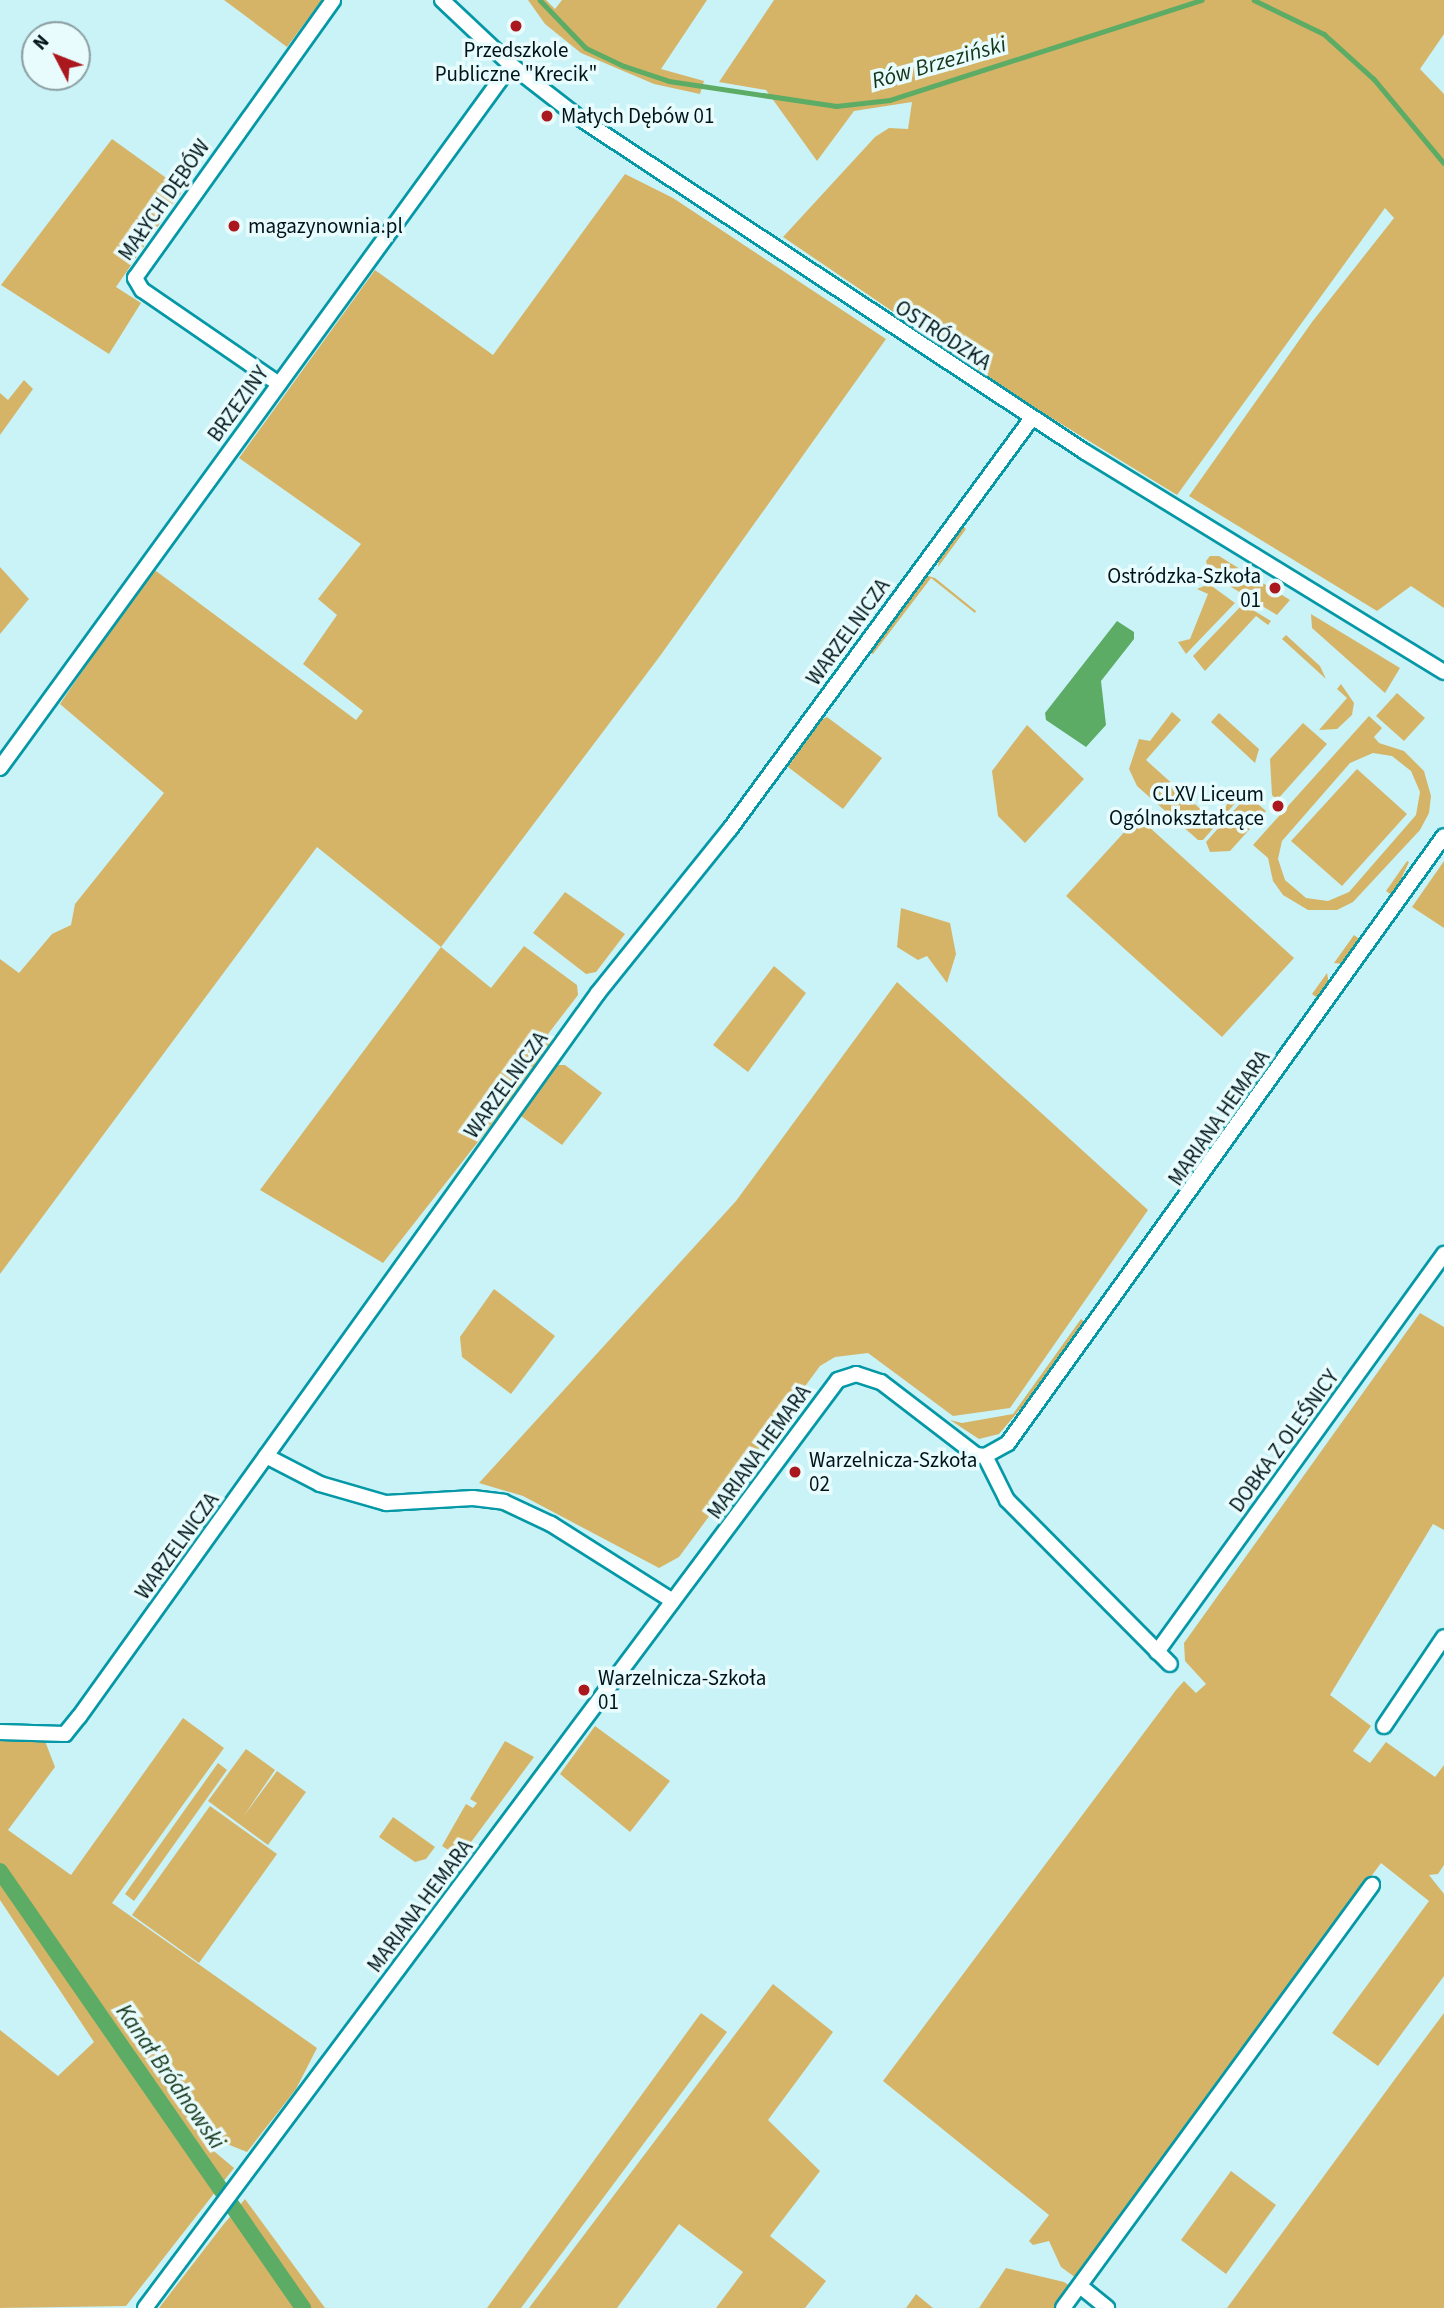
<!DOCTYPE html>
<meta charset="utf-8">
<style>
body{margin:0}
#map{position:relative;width:1444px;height:2308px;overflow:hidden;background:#caf3f8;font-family:"Source Sans 3",sans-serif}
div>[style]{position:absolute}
.green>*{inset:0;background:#d5b468}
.water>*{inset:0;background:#5dac65}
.stream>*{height:4.5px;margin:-2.25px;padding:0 2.25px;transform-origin:2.25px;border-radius:2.25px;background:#5dac65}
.canal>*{height:16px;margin:-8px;padding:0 8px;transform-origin:8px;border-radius:8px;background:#5dac65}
.roads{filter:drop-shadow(2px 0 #0598a6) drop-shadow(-2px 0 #0598a6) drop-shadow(0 2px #0598a6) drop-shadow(0 -2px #0598a6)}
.minor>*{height:14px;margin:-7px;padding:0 7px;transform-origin:7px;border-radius:7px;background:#fff}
.dots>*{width:19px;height:19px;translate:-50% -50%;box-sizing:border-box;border:4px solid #e8fcfe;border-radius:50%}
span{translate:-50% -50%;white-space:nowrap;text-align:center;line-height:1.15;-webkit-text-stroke:7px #e8fcfe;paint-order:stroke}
.poi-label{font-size:21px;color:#001316}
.left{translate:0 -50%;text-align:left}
.right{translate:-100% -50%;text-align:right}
.street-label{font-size:21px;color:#001316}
.water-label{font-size:23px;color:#143518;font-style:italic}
.north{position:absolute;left:21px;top:21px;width:70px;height:70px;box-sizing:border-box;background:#e8fcfe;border:2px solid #8b9fa1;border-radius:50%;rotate:312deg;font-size:19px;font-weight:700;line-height:28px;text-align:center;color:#001316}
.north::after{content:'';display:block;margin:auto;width:24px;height:32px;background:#aa171d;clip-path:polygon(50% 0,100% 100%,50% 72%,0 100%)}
</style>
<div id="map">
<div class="green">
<i style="clip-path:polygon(224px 0,322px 0,287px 47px)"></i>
<i style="clip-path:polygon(528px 0,546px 0,555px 9px,562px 0,707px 0,661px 69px,704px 81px,700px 94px,654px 84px,581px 53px,545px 24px)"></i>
<i style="clip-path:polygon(774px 0,1444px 0,1444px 34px,1420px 69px,1444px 94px,1444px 608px,1411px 586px,1377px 611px,1189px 496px,1312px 322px,1394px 218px,1385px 208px,1177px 495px,1032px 406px,783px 237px,875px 137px,889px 128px,908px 129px,912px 102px,854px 111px,817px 161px,766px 90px,719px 82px)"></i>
<i style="clip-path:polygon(112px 139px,183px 190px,116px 287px,141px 303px,109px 354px,1px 285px)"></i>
<i style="clip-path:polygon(625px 174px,673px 198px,886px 339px,660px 656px,441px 947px,491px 988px,524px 946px,577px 985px,578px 995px,548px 1034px,557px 1041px,383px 1263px,260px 1190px,441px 947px,317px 847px,0 1274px,0 959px,19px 973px,52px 934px,71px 925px,75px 904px,164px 793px,60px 704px,152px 568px,356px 720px,363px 711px,303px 664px,337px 615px,318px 599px,361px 544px,239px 458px,375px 270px,493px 355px)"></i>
<i style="clip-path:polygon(24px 380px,33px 389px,0 435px,0 393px,8px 400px)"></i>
<i style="clip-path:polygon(961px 525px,966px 529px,938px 567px,940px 553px)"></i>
<i style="clip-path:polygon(1210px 556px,1219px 556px,1290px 600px,1277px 615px,1210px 574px,1206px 561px)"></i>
<i style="clip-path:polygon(0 567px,29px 599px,0 634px)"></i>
<i style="clip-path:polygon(928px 576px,935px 578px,976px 611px,975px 613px,931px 578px,873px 654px,867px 652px)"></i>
<i style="clip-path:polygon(1209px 584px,1235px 603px,1186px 654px,1178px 642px,1190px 639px,1208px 594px,1197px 589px)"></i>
<i style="clip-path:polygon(1243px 604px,1271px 621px,1268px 625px,1256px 616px,1205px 671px,1193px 656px)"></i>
<i style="clip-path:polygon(1311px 614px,1400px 668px,1385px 693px,1312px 628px)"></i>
<i style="clip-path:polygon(1286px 635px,1320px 666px,1326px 679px,1282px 639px)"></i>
<i style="clip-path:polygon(1341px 684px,1354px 703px,1352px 715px,1337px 729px,1319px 730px,1347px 698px,1337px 689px)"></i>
<i style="clip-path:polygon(1397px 693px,1425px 718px,1404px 741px,1376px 716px)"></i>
<i style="clip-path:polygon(1172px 712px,1181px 720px,1146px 760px,1207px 815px,1216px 817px,1240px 790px,1244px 793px,1203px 840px,1198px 840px,1137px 786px,1129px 769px,1139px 739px,1150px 741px)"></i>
<i style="clip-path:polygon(1219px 713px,1259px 749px,1255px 763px,1211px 722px)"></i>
<i style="clip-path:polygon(evenodd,1369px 716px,1382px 728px,1374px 737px,1379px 743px,1404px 751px,1424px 771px,1431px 796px,1429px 813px,1420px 830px,1353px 902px,1337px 910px,1308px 910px,1283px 895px,1273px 881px,1268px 858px,1253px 845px,1369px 716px,1373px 753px,1392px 756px,1411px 771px,1420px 792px,1416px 815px,1349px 892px,1328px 901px,1306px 898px,1285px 880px,1278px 859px,1282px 841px,1350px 763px,1373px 753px)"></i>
<i style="clip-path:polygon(827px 717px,882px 758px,843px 809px,788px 767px,820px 720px)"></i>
<i style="clip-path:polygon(1303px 723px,1327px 744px,1277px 800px,1272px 795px,1270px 759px)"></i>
<i style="clip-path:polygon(1027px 725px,1084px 779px,1025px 843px,998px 816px,992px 771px)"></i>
<i style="clip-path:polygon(1357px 769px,1407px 814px,1342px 886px,1291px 841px)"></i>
<i style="clip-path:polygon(1245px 798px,1251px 798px,1266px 811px,1230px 851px,1210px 852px,1206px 842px)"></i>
<i style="clip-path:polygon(1138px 817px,1294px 958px,1222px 1037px,1066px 896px)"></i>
<i style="clip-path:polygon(1407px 861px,1409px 862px,1393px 896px,1386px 891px)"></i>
<i style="clip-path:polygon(1444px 861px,1444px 928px,1412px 907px)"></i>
<i style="clip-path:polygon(565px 892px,625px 934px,596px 972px,586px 974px,533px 933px)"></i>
<i style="clip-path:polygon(901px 908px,950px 923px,956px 954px,947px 983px,927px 956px,918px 960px,897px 947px)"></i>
<i style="clip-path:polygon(1354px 935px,1362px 941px,1344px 964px,1334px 963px)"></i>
<i style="clip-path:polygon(774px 966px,806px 993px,748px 1072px,713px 1045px)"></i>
<i style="clip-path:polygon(1327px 973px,1329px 984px,1320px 1000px,1312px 994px)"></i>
<i style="clip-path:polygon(897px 982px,1148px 1210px,1010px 1408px,953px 1416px,868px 1353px,835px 1357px,820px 1366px,679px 1557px,659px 1568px,523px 1496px,479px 1483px,736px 1201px)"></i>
<i style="clip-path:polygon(557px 1065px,565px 1065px,602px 1093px,562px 1145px,518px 1114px)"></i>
<i style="clip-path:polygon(494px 1289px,555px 1336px,511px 1394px,462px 1357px,460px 1337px)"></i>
<i style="clip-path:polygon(1420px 1313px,1444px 1327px,1444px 1530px,1433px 1524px,1330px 1695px,1371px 1726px,1353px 1751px,1370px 1763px,1386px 1742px,1435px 1777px,1444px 1765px,1444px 1865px,1438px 1874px,1429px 1875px,1444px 1894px,1444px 1976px,1378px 2066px,1332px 2033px,1429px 1901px,1381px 1863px,1076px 2278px,1061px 2267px,1049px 2241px,1033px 2245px,1029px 2241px,1049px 2215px,883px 2081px,1176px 1690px,1184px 1681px,1196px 1693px,1206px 1684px,1185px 1661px,1184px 1643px)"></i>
<i style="clip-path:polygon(1081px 1319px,1089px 1325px,1073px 1347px,999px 1434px,979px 1439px,950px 1420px,962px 1423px,1013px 1414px)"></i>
<i style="clip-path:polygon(183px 1718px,224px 1748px,112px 1903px,317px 2048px,296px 2089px,247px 2152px,222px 2142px,192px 2104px,184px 2109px,209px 2147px,234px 2168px,126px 2306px,0 2308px,0 2030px,58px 2076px,94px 2042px,0 1900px,0 1740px,45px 1741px,55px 1767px,8px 1830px,71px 1875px)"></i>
<i style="clip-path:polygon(595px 1726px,670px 1781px,630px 1832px,560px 1774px)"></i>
<i style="clip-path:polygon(505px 1741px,534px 1757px,460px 1857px,442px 1846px,466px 1804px,473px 1808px,477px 1803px,470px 1799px)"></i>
<i style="clip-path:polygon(554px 1744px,556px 1748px,303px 2088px,320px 2059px)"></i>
<i style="clip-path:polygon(246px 1749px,275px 1770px,243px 1817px,277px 1771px,306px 1792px,268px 1845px,208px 1801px)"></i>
<i style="clip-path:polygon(218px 1763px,227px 1770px,134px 1901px,125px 1894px)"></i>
<i style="clip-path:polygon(210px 1806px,277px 1854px,199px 1963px,132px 1915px)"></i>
<i style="clip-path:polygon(393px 1817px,435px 1847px,426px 1859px,415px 1862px,379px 1837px)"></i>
<i style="clip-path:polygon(773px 1984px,833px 2032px,768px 2120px,820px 2171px,770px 2236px,826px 2281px,805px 2308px,716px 2308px,743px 2272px,679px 2224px,617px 2308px,529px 2308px)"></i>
<i style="clip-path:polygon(701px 2013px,727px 2032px,521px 2308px,487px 2308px)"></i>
<i style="clip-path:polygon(1444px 2013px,1444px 2308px,1227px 2308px,1395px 2079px)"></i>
<i style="clip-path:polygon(1231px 2171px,1276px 2205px,1226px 2274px,1181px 2240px)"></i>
<i style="clip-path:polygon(245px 2199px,325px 2308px,159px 2308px,223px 2225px)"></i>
<i style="clip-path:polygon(1006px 2268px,1064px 2282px,1070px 2286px,1055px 2308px,979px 2308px)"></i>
<i style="clip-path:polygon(916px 2294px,933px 2308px,934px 2308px,906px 2308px)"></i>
</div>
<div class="water">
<i style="clip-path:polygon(1117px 621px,1134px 632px,1134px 639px,1101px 681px,1106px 725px,1086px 747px,1046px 720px,1045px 713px)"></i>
</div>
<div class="stream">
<i style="left:540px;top:0;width:66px;rotate:46.2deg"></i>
<i style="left:586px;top:48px;width:42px;rotate:25.3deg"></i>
<i style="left:624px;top:66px;width:47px;rotate:18.4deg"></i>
<i style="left:669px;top:81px;width:169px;rotate:8.5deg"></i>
<i style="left:836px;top:106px;width:54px;rotate:-6.3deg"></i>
<i style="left:890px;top:100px;width:327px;rotate:-17.8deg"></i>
<i style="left:1254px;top:0;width:78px;rotate:25.9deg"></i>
<i style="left:1324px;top:34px;width:67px;rotate:42deg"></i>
<i style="left:1374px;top:79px;width:109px;rotate:50.2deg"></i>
</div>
<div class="canal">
<i style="left:0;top:1871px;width:532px;rotate:55.26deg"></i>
</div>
<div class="roads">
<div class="minor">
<i style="left:442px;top:0;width:95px;rotate:43.3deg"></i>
<i style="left:511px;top:65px;width:85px;rotate:37.8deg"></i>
<i style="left:578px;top:117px;width:608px;rotate:33.45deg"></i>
<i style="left:1085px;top:452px;width:421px;rotate:31.5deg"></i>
<i style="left:279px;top:384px;width:166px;rotate:-145.5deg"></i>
<i style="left:142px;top:290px;width:14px;rotate:-120deg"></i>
<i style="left:135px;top:278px;width:341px;rotate:-54.5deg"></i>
<i style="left:0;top:768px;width:869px;rotate:-53.99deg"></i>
<i style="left:266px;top:1456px;width:61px;rotate:27.4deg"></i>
<i style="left:320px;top:1484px;width:69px;rotate:16.1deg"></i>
<i style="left:386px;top:1503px;width:87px;rotate:-3.3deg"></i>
<i style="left:473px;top:1498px;width:31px;rotate:7deg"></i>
<i style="left:504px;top:1502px;width:52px;rotate:25.1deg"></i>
<i style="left:551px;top:1524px;width:144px;rotate:32.3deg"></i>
<i style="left:985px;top:1456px;width:49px;rotate:63.4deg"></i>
<i style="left:1007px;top:1500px;width:231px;rotate:45.2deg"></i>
<i style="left:1157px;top:1652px;width:491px;rotate:-54.2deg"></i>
<i style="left:1384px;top:1726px;width:107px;rotate:-56deg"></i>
<i style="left:0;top:1732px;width:65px;rotate:1.8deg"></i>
<i style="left:65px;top:1734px;width:22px;rotate:-51deg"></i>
<i style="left:79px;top:1717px;width:891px;rotate:-54.37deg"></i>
<i style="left:598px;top:993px;width:211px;rotate:-51.2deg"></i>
<i style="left:730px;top:829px;width:510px;rotate:-53.69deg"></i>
<i style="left:1080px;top:2286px;width:35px;rotate:39deg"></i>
<i style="left:145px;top:2308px;width:1158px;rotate:-53.25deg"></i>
<i style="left:838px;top:1380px;width:19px;rotate:-18deg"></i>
<i style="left:856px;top:1374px;width:26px;rotate:18deg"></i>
<i style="left:881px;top:1382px;width:120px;rotate:37.5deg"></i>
<i style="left:976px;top:1455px;width:9px;rotate:6deg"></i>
<i style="left:985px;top:1456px;width:26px;rotate:-29deg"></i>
<i style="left:1008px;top:1443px;width:747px;rotate:-54.31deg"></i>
<i style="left:1063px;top:2308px;width:524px;rotate:-53.85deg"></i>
</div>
</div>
<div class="dots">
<i style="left:516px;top:26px;background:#aa171d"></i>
<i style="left:547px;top:116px;background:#aa171d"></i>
<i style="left:234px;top:226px;background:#aa171d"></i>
<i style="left:1275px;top:588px;background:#aa171d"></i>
<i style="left:1278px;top:806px;background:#aa171d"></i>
<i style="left:795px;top:1472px;background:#aa171d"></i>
<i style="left:584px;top:1690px;background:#aa171d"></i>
</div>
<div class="poi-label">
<span style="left:516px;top:62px">Przedszkole<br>Publiczne "Krecik"</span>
<span class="left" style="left:561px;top:116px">Małych Dębów 01</span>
<span class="left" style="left:248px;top:226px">magazynownia.pl</span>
<span class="right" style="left:1261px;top:588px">Ostródzka-Szkoła<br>01</span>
<span class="right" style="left:1264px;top:806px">CLXV Liceum<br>Ogólnokształcące</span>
<span class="left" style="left:809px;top:1472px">Warzelnicza-Szkoła<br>02</span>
<span class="left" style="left:598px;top:1690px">Warzelnicza-Szkoła<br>01</span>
</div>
<div class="street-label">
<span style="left:164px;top:200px;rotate:-55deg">MAŁYCH DĘBÓW</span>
<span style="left:943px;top:335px;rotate:33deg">OSTRÓDZKA</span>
<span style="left:238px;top:404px;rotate:-54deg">BRZEZINY</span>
<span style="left:848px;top:632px;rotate:-54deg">WARZELNICZA</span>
<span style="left:506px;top:1085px;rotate:-54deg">WARZELNICZA</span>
<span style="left:1219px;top:1118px;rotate:-55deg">MARIANA HEMARA</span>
<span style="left:1284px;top:1441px;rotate:-54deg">DOBKA Z OLEŚNICY</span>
<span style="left:759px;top:1452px;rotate:-54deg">MARIANA HEMARA</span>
<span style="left:177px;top:1546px;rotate:-54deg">WARZELNICZA</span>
<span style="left:420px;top:1906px;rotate:-53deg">MARIANA HEMARA</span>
</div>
<div class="water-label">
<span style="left:939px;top:63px;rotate:-16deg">Rów Brzeziński</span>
<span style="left:170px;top:2077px;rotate:55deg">Kanał Bródnowski</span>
</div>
<div class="north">N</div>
</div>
